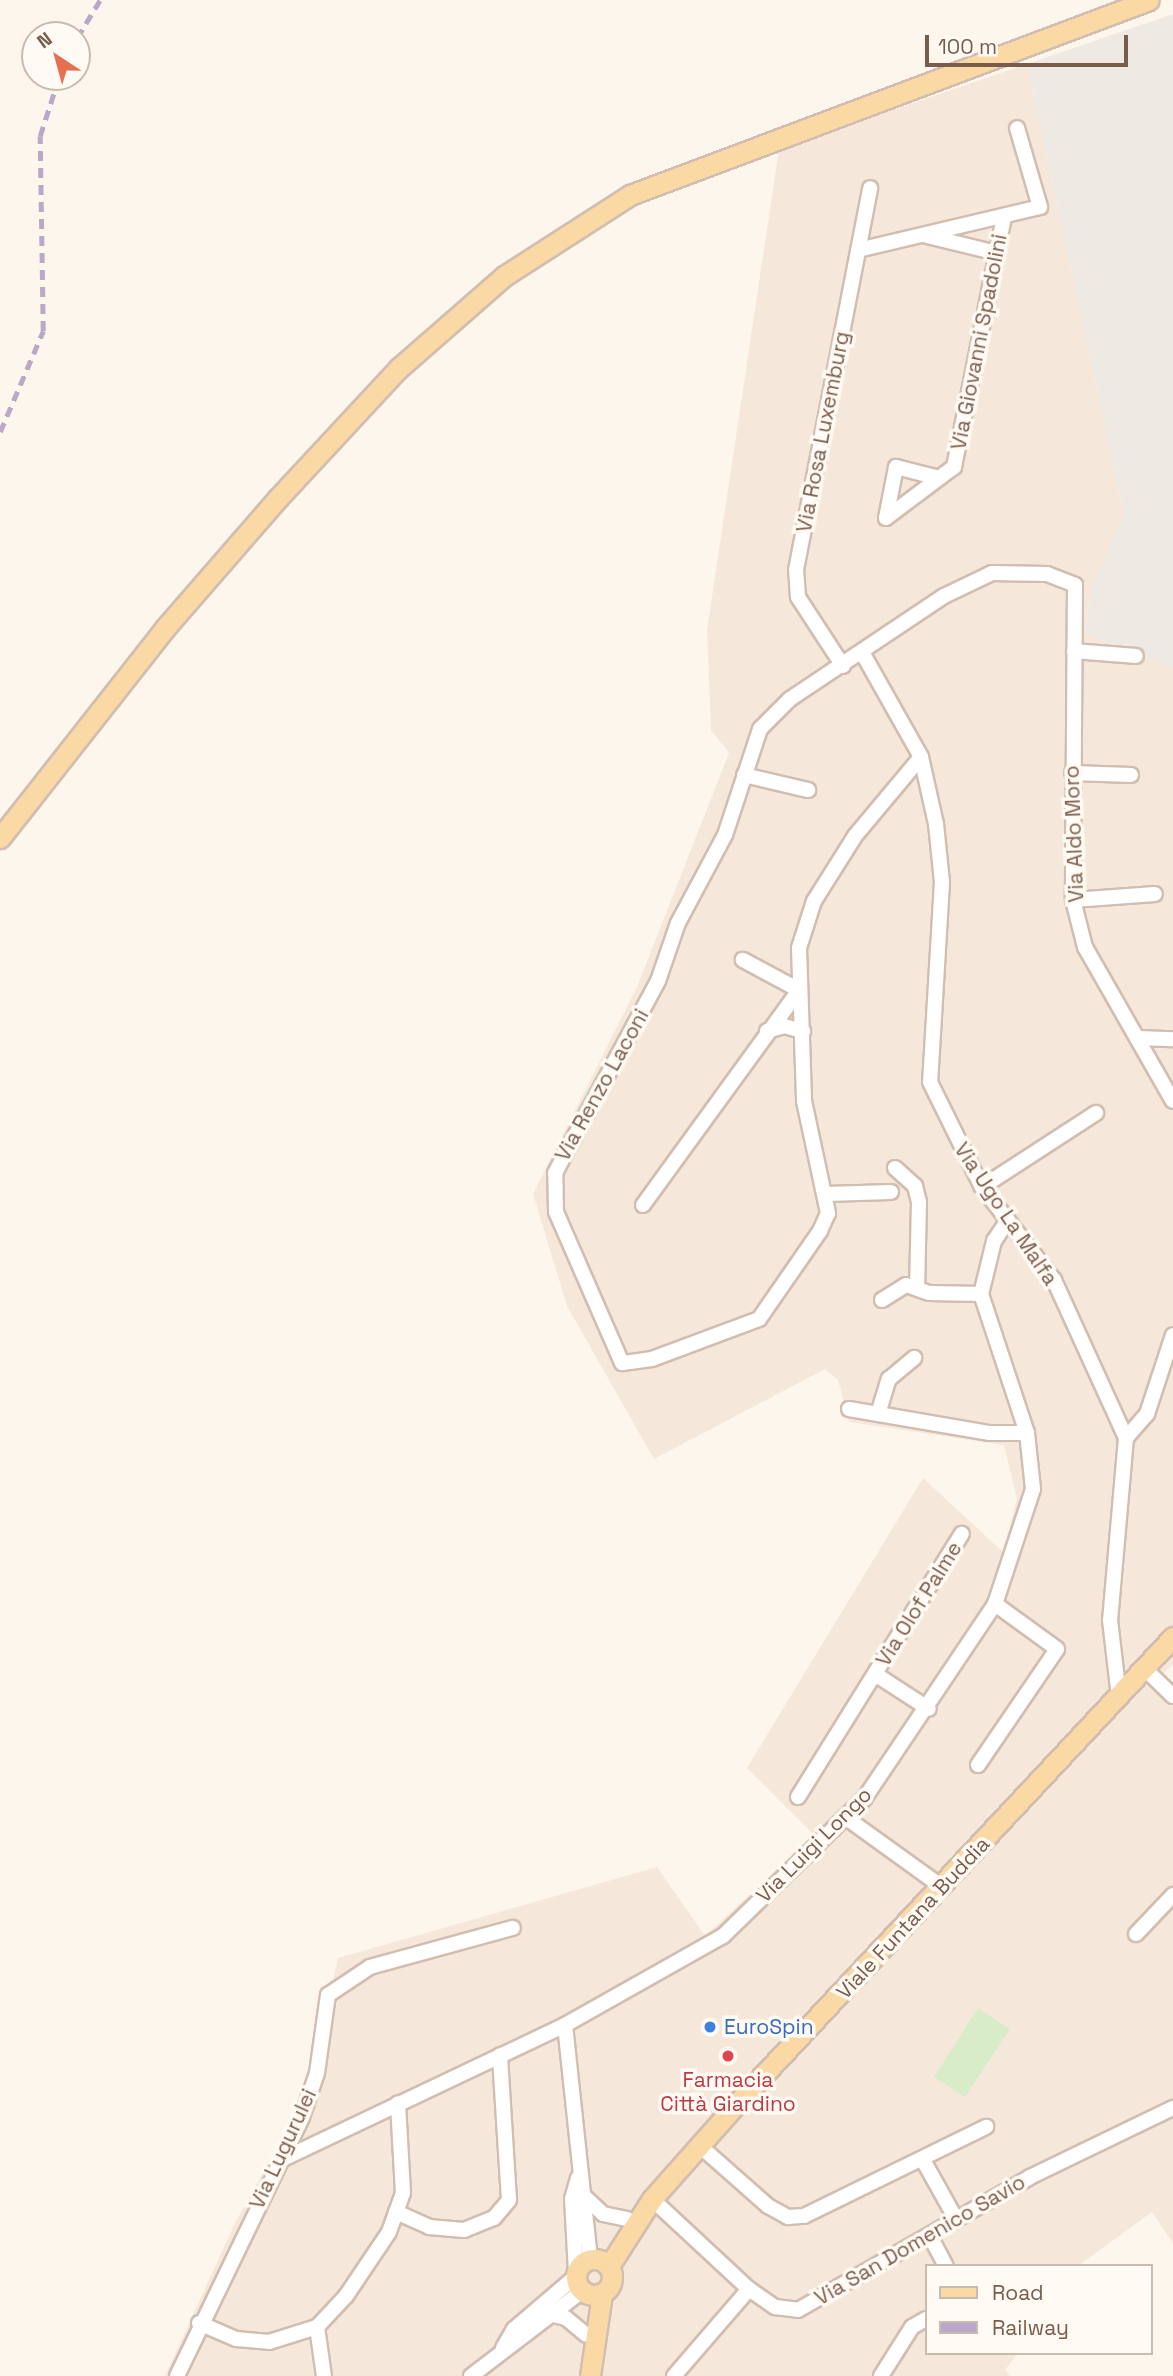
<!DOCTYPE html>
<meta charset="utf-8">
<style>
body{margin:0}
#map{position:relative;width:1173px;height:2376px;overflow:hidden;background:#fdf6ec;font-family:"Space Grotesk",sans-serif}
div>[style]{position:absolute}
.residential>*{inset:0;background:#f5e8da}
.industrial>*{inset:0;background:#efe9e4}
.green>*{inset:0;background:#d8ecc9}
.roads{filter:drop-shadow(2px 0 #d1beb0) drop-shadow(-2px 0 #d1beb0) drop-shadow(0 2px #d1beb0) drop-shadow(0 -2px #d1beb0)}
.minor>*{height:14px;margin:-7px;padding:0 7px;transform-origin:7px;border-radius:7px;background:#fff}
.major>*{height:19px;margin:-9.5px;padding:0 9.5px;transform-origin:9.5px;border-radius:9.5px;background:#fbd9a5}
.major>.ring{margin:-9.5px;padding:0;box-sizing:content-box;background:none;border:19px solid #fbd9a5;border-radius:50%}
.rail>*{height:4.5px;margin-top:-2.25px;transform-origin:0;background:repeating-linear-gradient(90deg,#b9a8c9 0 10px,transparent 0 17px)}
.dots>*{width:19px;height:19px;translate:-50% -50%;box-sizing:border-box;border:4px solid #fffaf3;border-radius:50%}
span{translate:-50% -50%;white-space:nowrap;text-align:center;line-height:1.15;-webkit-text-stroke:7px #fffaf3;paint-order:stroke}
.street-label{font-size:21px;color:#7a5c4d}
.shop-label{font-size:21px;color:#366cbe}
.left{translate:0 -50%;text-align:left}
.health-label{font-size:21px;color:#be3a42}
.legend{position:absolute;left:925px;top:2264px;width:228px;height:91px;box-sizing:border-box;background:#fffaf3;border:2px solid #cabbb1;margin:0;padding:9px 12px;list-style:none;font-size:21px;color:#7a5c4d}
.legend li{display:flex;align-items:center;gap:14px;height:35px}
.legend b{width:35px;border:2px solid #cabbb1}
.north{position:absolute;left:21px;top:21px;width:70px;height:70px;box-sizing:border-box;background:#fffaf3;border:2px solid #cabbb1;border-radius:50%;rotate:324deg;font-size:19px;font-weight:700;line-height:28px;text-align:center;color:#7a5c4d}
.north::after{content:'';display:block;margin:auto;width:24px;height:32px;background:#e76f51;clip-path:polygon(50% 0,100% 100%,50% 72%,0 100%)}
.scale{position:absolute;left:925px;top:35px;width:203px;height:32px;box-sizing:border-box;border:4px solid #7a5c4d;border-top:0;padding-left:9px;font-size:21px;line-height:24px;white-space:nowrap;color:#7a5c4d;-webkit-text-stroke:5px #fffaf3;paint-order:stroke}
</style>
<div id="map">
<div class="residential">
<i style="clip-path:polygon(1027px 64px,1124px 514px,1091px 592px,1085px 633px,1173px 669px,1173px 1664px,1162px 1675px,1173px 1683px,1173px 2243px,1152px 2212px,1078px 2266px,926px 2266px,926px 2353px,1018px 2353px,1005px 2370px,1010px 2376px,165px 2376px,235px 2223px,310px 2087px,338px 1958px,657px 1867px,705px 1936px,814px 1835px,747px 1768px,923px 1478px,1003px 1552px,1017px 1499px,1004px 1445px,849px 1422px,838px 1380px,825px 1369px,654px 1459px,567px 1306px,533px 1194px,637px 987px,729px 753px,711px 730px,707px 630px,779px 149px)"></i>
</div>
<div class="industrial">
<i style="clip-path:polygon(1173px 14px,1173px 669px,1085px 633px,1091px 592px,1124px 514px,1027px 64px)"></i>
</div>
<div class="green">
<i style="clip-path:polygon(978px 2008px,1010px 2029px,965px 2097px,934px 2077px)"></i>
</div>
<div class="roads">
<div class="minor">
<i style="left:927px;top:236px;width:72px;rotate:13.7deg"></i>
<i style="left:858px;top:250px;width:187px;rotate:-13.3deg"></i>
<i style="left:1040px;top:207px;width:82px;rotate:-106.2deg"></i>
<i style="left:886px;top:518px;width:85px;rotate:-36.9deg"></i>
<i style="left:954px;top:467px;width:256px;rotate:-78.7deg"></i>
<i style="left:886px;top:518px;width:52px;rotate:-78.9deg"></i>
<i style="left:896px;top:467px;width:44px;rotate:14.3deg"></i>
<i style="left:1074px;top:651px;width:62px;rotate:4.6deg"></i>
<i style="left:863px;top:654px;width:118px;rotate:60.6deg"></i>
<i style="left:921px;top:757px;width:69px;rotate:77.4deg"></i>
<i style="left:936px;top:824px;width:58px;rotate:84.1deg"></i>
<i style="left:942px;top:882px;width:200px;rotate:93.4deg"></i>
<i style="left:930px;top:1082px;width:117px;rotate:63.7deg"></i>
<i style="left:982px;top:1187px;width:118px;rotate:52.3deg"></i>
<i style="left:1054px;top:1280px;width:174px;rotate:65.5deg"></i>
<i style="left:1126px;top:1438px;width:183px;rotate:95deg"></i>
<i style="left:1110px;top:1620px;width:78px;rotate:83.3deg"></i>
<i style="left:843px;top:666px;width:82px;rotate:-123.1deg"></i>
<i style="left:798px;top:597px;width:27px;rotate:-94deg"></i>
<i style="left:796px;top:570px;width:389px;rotate:-79deg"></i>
<i style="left:921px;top:757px;width:103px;rotate:129.9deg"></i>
<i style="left:855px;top:836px;width:77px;rotate:122.2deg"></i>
<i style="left:814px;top:901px;width:49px;rotate:107.7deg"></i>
<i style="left:799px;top:948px;width:153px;rotate:88.1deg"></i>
<i style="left:804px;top:1101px;width:115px;rotate:77.9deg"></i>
<i style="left:828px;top:1213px;width:20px;rotate:114deg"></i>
<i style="left:820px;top:1231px;width:107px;rotate:124.7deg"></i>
<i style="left:759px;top:1319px;width:114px;rotate:159.5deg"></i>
<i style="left:652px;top:1359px;width:30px;rotate:172deg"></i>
<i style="left:622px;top:1363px;width:165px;rotate:-113.6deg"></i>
<i style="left:556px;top:1212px;width:39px;rotate:-91deg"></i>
<i style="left:555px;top:1173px;width:218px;rotate:-61.8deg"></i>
<i style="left:658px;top:981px;width:61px;rotate:-71deg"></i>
<i style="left:678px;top:923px;width:100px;rotate:-61.9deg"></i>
<i style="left:725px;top:835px;width:112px;rotate:-71.7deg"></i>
<i style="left:760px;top:729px;width:42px;rotate:-45deg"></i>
<i style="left:790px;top:699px;width:185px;rotate:-33.8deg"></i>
<i style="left:944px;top:596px;width:53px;rotate:-25.6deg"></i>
<i style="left:992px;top:573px;width:55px;rotate:1deg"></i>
<i style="left:1047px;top:574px;width:30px;rotate:21deg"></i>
<i style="left:1075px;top:585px;width:315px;rotate:90.4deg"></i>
<i style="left:1073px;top:900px;width:49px;rotate:75.7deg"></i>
<i style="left:1085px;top:947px;width:177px;rotate:60.3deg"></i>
<i style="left:1072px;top:773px;width:59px;rotate:1.9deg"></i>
<i style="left:744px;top:775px;width:66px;rotate:13.2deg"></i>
<i style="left:1073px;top:900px;width:82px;rotate:-4.2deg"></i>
<i style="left:767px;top:1031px;width:18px;rotate:-16deg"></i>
<i style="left:784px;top:1026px;width:20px;rotate:15deg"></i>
<i style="left:1137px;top:1038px;width:36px;rotate:2deg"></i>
<i style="left:895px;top:1168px;width:27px;rotate:42deg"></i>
<i style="left:915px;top:1186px;width:16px;rotate:76deg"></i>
<i style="left:919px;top:1202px;width:86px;rotate:91.3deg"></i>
<i style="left:982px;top:1187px;width:136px;rotate:-33deg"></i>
<i style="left:826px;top:1194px;width:65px;rotate:-1.8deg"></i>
<i style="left:643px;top:1205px;width:266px;rotate:-54deg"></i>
<i style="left:799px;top:990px;width:64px;rotate:-151.8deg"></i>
<i style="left:882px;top:1300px;width:28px;rotate:-32deg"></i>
<i style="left:906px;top:1285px;width:24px;rotate:19deg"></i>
<i style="left:929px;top:1293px;width:52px;rotate:1.1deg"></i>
<i style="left:849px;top:1409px;width:143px;rotate:9.7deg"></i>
<i style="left:990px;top:1433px;width:37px"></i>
<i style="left:878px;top:1414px;width:37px;rotate:-73deg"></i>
<i style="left:889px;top:1379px;width:33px;rotate:-40deg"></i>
<i style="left:1126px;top:1438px;width:32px;rotate:-49deg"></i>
<i style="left:1147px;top:1414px;width:83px;rotate:-71.8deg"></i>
<i style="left:1145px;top:1669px;width:39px;rotate:44deg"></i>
<i style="left:875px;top:1674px;width:64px;rotate:32.9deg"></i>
<i style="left:978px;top:1765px;width:140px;rotate:-55.7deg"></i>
<i style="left:1057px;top:1649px;width:77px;rotate:-144deg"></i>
<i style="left:798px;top:1797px;width:310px;rotate:-58.1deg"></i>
<i style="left:845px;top:1817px;width:120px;rotate:35.8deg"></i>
<i style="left:1136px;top:1934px;width:54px;rotate:-46.5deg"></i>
<i style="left:565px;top:2025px;width:235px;rotate:83.9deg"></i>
<i style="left:700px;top:2146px;width:91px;rotate:41.4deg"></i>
<i style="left:768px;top:2206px;width:23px;rotate:29deg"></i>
<i style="left:788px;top:2217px;width:16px;rotate:-4deg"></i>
<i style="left:804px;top:2216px;width:203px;rotate:-26.1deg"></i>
<i style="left:283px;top:2159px;width:312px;rotate:-25.4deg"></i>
<i style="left:565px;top:2025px;width:181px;rotate:-29.4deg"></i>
<i style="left:723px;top:1936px;width:197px;rotate:-44.2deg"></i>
<i style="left:864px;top:1799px;width:235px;rotate:-56.1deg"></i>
<i style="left:995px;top:1604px;width:121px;rotate:-71.7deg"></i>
<i style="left:1033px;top:1489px;width:56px;rotate:-96.1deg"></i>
<i style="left:1027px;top:1433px;width:146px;rotate:-108.3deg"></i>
<i style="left:981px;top:1294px;width:55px;rotate:-76.2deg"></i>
<i style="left:994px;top:1241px;width:25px;rotate:-56deg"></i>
<i style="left:923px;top:2160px;width:68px;rotate:60.8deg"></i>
<i style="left:585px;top:2197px;width:25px;rotate:43deg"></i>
<i style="left:603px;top:2214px;width:25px;rotate:12deg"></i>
<i style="left:652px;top:2199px;width:132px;rotate:42.9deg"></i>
<i style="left:749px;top:2289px;width:32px;rotate:35deg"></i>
<i style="left:775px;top:2307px;width:23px;rotate:7deg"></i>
<i style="left:798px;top:2310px;width:267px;rotate:-29.8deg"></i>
<i style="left:1030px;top:2177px;width:159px;rotate:-25.8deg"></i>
<i style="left:396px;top:2212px;width:36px;rotate:24deg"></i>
<i style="left:429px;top:2227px;width:35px;rotate:5deg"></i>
<i style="left:464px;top:2230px;width:32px;rotate:-22deg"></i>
<i style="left:494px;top:2218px;width:23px;rotate:-50deg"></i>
<i style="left:509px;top:2200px;width:145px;rotate:-93.6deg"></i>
<i style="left:931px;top:2238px;width:32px;rotate:62deg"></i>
<i style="left:576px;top:2272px;width:73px;rotate:-93.1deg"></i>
<i style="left:572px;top:2199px;width:22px;rotate:-74deg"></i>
<i style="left:549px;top:2314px;width:17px;rotate:13deg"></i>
<i style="left:566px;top:2318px;width:26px;rotate:40deg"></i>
<i style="left:199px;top:2323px;width:40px;rotate:23.4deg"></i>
<i style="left:236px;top:2339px;width:33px;rotate:5deg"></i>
<i style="left:269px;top:2342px;width:50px;rotate:-17.4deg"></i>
<i style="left:317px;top:2327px;width:42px;rotate:-46.9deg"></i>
<i style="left:346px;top:2296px;width:77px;rotate:-56.1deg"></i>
<i style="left:389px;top:2232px;width:41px;rotate:-70.3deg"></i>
<i style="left:403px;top:2193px;width:90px;rotate:-93.2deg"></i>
<i style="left:317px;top:2327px;width:49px;rotate:81.9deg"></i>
<i style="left:503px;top:2348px;width:22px;rotate:-60deg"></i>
<i style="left:514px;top:2329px;width:80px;rotate:-40.4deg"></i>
<i style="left:177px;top:2376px;width:288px;rotate:-64.2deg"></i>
<i style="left:302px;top:2117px;width:46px;rotate:-71.2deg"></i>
<i style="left:317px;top:2073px;width:79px;rotate:-82deg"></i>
<i style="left:328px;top:1995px;width:50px;rotate:-33.7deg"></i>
<i style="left:370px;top:1967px;width:148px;rotate:-15.3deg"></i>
<i style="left:471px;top:2376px;width:140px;rotate:-37.4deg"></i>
<i style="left:674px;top:2376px;width:115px;rotate:-49.2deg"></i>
<i style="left:881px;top:2376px;width:58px;rotate:-57.7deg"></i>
<i style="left:912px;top:2327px;width:16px;rotate:-30deg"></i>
</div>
<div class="major">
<i style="left:0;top:838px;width:267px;rotate:-51.8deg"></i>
<i style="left:165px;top:628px;width:172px;rotate:-49deg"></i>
<i style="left:278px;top:498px;width:178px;rotate:-47.1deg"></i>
<i style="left:399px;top:368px;width:140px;rotate:-41.2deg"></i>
<i style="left:504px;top:276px;width:150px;rotate:-32.7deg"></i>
<i style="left:630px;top:195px;width:554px;rotate:-20.59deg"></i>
<i class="ring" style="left:576px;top:2259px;width:17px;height:17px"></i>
<i style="left:609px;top:2266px;width:80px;rotate:-57.3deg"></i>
<i style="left:652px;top:2199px;width:130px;rotate:-48.4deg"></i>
<i style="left:738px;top:2102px;width:637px;rotate:-46.91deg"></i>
<i style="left:590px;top:2376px;width:83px;rotate:-81.7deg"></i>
</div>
</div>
<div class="rail">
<i style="left:77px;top:38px;width:44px;rotate:-58.8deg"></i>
<i style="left:0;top:432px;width:110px;rotate:-66.9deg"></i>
<i style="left:43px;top:331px;width:195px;rotate:-90.9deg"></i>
<i style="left:40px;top:136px;width:62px;rotate:-72.1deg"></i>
</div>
<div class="dots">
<i style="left:710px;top:2027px;background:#3f7fe0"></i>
<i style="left:728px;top:2056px;background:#e0444e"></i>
</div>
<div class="street-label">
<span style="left:979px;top:342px;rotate:-79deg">Via Giovanni Spadolini</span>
<span style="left:823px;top:432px;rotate:-79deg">Via Rosa Luxemburg</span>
<span style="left:1074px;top:834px;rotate:-92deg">Via Aldo Moro</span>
<span style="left:602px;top:1085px;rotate:-61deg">Via Renzo Laconi</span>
<span style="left:1006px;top:1214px;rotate:56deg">Via Ugo La Malfa</span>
<span style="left:919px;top:1604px;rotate:-58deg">Via Olof Palme</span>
<span style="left:814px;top:1845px;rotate:-45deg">Via Luigi Longo</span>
<span style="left:913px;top:1918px;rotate:-47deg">Viale Funtana Buddia</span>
<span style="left:283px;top:2149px;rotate:-65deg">Via Lugurulei</span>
<span style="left:920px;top:2240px;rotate:-30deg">Via San Domenico Savio</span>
</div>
<div class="shop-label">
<span class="left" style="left:724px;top:2027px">EuroSpin</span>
</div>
<div class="health-label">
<span style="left:728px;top:2092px">Farmacia<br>Città Giardino</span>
</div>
<ul class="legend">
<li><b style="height:9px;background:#fbd9a5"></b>Road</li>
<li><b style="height:9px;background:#b9a8c9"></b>Railway</li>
</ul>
<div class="north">N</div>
<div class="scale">100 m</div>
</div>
